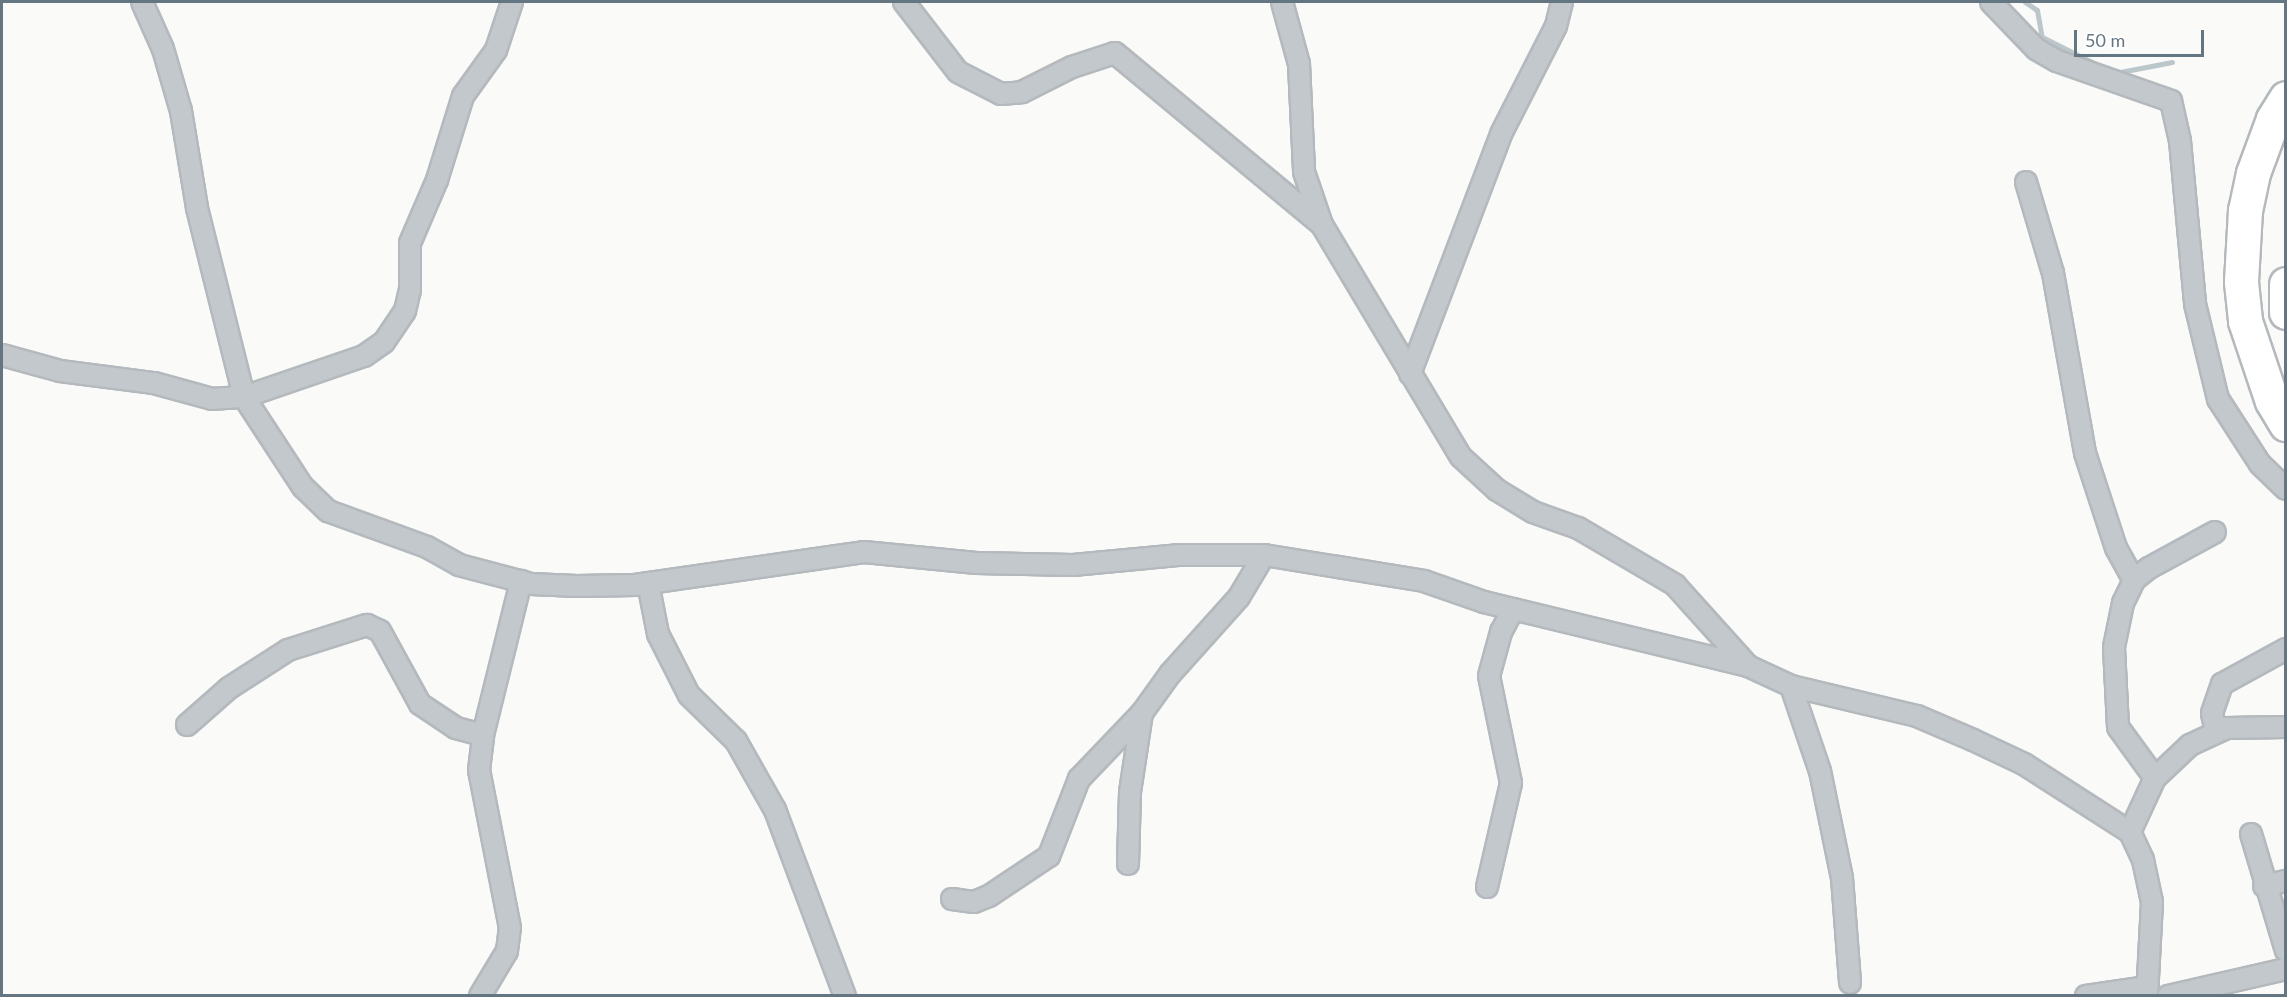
<!DOCTYPE html>
<style>
body{margin:0}
#map{position:relative;width:2287px;height:997px;overflow:hidden;background:#fafaf8;font-family:Lato,sans-serif}
div>[style]{position:absolute}
.stream>*{height:5px;margin:-2.5px;padding:0 2.5px;transform-origin:2.5px;border-radius:2.5px;background:#bbc7cb}
.roads{filter:drop-shadow(2px 0 #b4b9bd) drop-shadow(-2px 0 #b4b9bd) drop-shadow(0 2px #b4b9bd) drop-shadow(0 -2px #b4b9bd)}
.minor>*{height:20px;margin:-10px;padding:0 10px;transform-origin:10px;border-radius:10px;background:#c3c8cc}
.motorway>*{height:33px;margin:-16.5px;padding:0 16.5px;transform-origin:16.5px;border-radius:16.5px;background:#fff}
span{translate:-50% -50%;white-space:nowrap;text-align:center;line-height:1.15;-webkit-text-stroke:6px #fff;paint-order:stroke}
.frame{position:absolute;inset:0;border:3px solid #657683;pointer-events:none}
.scale{position:absolute;left:2074px;top:30px;width:130px;height:27px;box-sizing:border-box;border:3px solid #657683;border-top:0;padding-left:8px;font-size:18px;line-height:21px;white-space:nowrap;color:#657683;-webkit-text-stroke:4px #fff;paint-order:stroke}
</style>
<div id="map">
<div class="stream">
<i style="left:2025px;top:2px;width:14px;rotate:34deg"></i>
<i style="left:2037px;top:10px;width:27px;rotate:80deg"></i>
<i style="left:2042px;top:37px;width:72px;rotate:26.6deg"></i>
<i style="left:2115px;top:73px;width:58px;rotate:-10.9deg"></i>
</div>
<div class="roads">
<div class="minor">
<i style="left:142px;top:2px;width:51px;rotate:65.9deg"></i>
<i style="left:163px;top:49px;width:65px;rotate:73.8deg"></i>
<i style="left:181px;top:111px;width:98px;rotate:80.6deg"></i>
<i style="left:197px;top:208px;width:195px;rotate:76deg"></i>
<i style="left:244px;top:397px;width:108px;rotate:56.8deg"></i>
<i style="left:303px;top:487px;width:35px;rotate:44deg"></i>
<i style="left:328px;top:511px;width:105px;rotate:20deg"></i>
<i style="left:427px;top:547px;width:37px;rotate:29deg"></i>
<i style="left:459px;top:565px;width:74px;rotate:14.8deg"></i>
<i style="left:531px;top:584px;width:46px;rotate:2.5deg"></i>
<i style="left:577px;top:586px;width:58px;rotate:-1deg"></i>
<i style="left:635px;top:585px;width:231px;rotate:-8.2deg"></i>
<i style="left:864px;top:552px;width:113px;rotate:5.6deg"></i>
<i style="left:976px;top:563px;width:97px;rotate:1.2deg"></i>
<i style="left:1073px;top:565px;width:105px;rotate:-5.4deg"></i>
<i style="left:1178px;top:555px;width:86px"></i>
<i style="left:1264px;top:555px;width:162px;rotate:9.2deg"></i>
<i style="left:1424px;top:581px;width:64px;rotate:19.3deg"></i>
<i style="left:1484px;top:602px;width:272px;rotate:13.6deg"></i>
<i style="left:904px;top:2px;width:88px;rotate:52.4deg"></i>
<i style="left:958px;top:72px;width:48px;rotate:27.1deg"></i>
<i style="left:1001px;top:94px;width:21px;rotate:-5deg"></i>
<i style="left:1022px;top:92px;width:56px;rotate:-26.6deg"></i>
<i style="left:1072px;top:67px;width:45px;rotate:-18deg"></i>
<i style="left:1115px;top:53px;width:269px;rotate:39.7deg"></i>
<i style="left:1282px;top:2px;width:64px;rotate:74.7deg"></i>
<i style="left:1299px;top:64px;width:108px;rotate:87.3deg"></i>
<i style="left:1304px;top:172px;width:56px;rotate:71.2deg"></i>
<i style="left:1322px;top:225px;width:270px;rotate:59.1deg"></i>
<i style="left:1461px;top:457px;width:49px;rotate:42.5deg"></i>
<i style="left:1497px;top:490px;width:42px;rotate:31.4deg"></i>
<i style="left:1533px;top:512px;width:48px;rotate:19.6deg"></i>
<i style="left:1578px;top:528px;width:113px;rotate:30.4deg"></i>
<i style="left:1675px;top:585px;width:109px;rotate:48deg"></i>
<i style="left:1748px;top:666px;width:47px;rotate:24.9deg"></i>
<i style="left:1791px;top:686px;width:130px;rotate:13.4deg"></i>
<i style="left:1917px;top:716px;width:61px;rotate:23.2deg"></i>
<i style="left:1973px;top:740px;width:56px;rotate:25.2deg"></i>
<i style="left:2024px;top:764px;width:126px;rotate:32.7deg"></i>
<i style="left:2130px;top:832px;width:31px;rotate:65deg"></i>
<i style="left:2143px;top:860px;width:43px;rotate:77.9deg"></i>
<i style="left:2152px;top:902px;width:94px;rotate:93deg"></i>
<i style="left:1991px;top:2px;width:65px;rotate:46.2deg"></i>
<i style="left:2036px;top:49px;width:24px;rotate:30deg"></i>
<i style="left:2057px;top:61px;width:121px;rotate:19.3deg"></i>
<i style="left:2171px;top:101px;width:41px;rotate:77.3deg"></i>
<i style="left:2180px;top:141px;width:164px;rotate:84.7deg"></i>
<i style="left:2195px;top:304px;width:98px;rotate:76.4deg"></i>
<i style="left:2218px;top:399px;width:77px;rotate:57.1deg"></i>
<i style="left:2260px;top:464px;width:36px;rotate:44deg"></i>
<i style="left:2026px;top:182px;width:95px;rotate:73.5deg"></i>
<i style="left:2053px;top:273px;width:183px;rotate:79.9deg"></i>
<i style="left:2085px;top:453px;width:100px;rotate:71.9deg"></i>
<i style="left:2116px;top:548px;width:37px;rotate:61deg"></i>
<i style="left:2px;top:355px;width:60px;rotate:15.4deg"></i>
<i style="left:60px;top:371px;width:95px;rotate:7.3deg"></i>
<i style="left:154px;top:383px;width:60px;rotate:15.4deg"></i>
<i style="left:212px;top:399px;width:32px;rotate:-4deg"></i>
<i style="left:244px;top:397px;width:127px;rotate:-18.9deg"></i>
<i style="left:364px;top:356px;width:24px;rotate:-35deg"></i>
<i style="left:384px;top:342px;width:37px;rotate:-56deg"></i>
<i style="left:405px;top:311px;width:22px;rotate:-77deg"></i>
<i style="left:410px;top:290px;width:47px;rotate:-90deg"></i>
<i style="left:410px;top:243px;width:69px;rotate:-66.8deg"></i>
<i style="left:437px;top:180px;width:88px;rotate:-72.8deg"></i>
<i style="left:463px;top:96px;width:57px;rotate:-54.3deg"></i>
<i style="left:496px;top:50px;width:51px;rotate:-71.6deg"></i>
<i style="left:1410px;top:374px;width:257px;rotate:-69.2deg"></i>
<i style="left:1501px;top:134px;width:121px;rotate:-63deg"></i>
<i style="left:1556px;top:26px;width:25px;rotate:-76deg"></i>
<i style="left:648px;top:583px;width:52px;rotate:78.9deg"></i>
<i style="left:658px;top:634px;width:68px;rotate:63.1deg"></i>
<i style="left:689px;top:695px;width:66px;rotate:44.4deg"></i>
<i style="left:736px;top:741px;width:79px;rotate:60.5deg"></i>
<i style="left:775px;top:810px;width:199px;rotate:69.4deg"></i>
<i style="left:1791px;top:686px;width:90px;rotate:71.2deg"></i>
<i style="left:1820px;top:771px;width:109px;rotate:78.4deg"></i>
<i style="left:1842px;top:878px;width:105px;rotate:85.6deg"></i>
<i style="left:187px;top:725px;width:56px;rotate:-41.4deg"></i>
<i style="left:229px;top:688px;width:70px;rotate:-32.8deg"></i>
<i style="left:288px;top:650px;width:83px;rotate:-17.6deg"></i>
<i style="left:367px;top:625px;width:14px;rotate:25deg"></i>
<i style="left:380px;top:631px;width:83px;rotate:61.3deg"></i>
<i style="left:420px;top:704px;width:43px;rotate:33.7deg"></i>
<i style="left:456px;top:728px;width:28px;rotate:15deg"></i>
<i style="left:2216px;top:731px;width:18px;rotate:-103deg"></i>
<i style="left:2212px;top:713px;width:31px;rotate:-71deg"></i>
<i style="left:2222px;top:684px;width:73px;rotate:-28.7deg"></i>
<i style="left:2155px;top:778px;width:63px;rotate:-126deg"></i>
<i style="left:2118px;top:727px;width:80px;rotate:-92.9deg"></i>
<i style="left:2114px;top:647px;width:45px;rotate:-78.4deg"></i>
<i style="left:2123px;top:603px;width:25px;rotate:-64deg"></i>
<i style="left:2134px;top:580px;width:19px;rotate:-39deg"></i>
<i style="left:2149px;top:568px;width:75px;rotate:-28.6deg"></i>
<i style="left:2130px;top:832px;width:60px;rotate:-65.2deg"></i>
<i style="left:2155px;top:778px;width:48px;rotate:-43.3deg"></i>
<i style="left:2190px;top:745px;width:40px;rotate:-25deg"></i>
<i style="left:2226px;top:728px;width:60px;rotate:-1deg"></i>
<i style="left:2251px;top:834px;width:122px;rotate:73.3deg"></i>
<i style="left:1128px;top:864px;width:72px;rotate:-88.4deg"></i>
<i style="left:1130px;top:792px;width:80px;rotate:-81.4deg"></i>
<i style="left:1142px;top:713px;width:48px;rotate:-54.3deg"></i>
<i style="left:1170px;top:674px;width:103px;rotate:-48.1deg"></i>
<i style="left:1239px;top:597px;width:49px;rotate:-59.2deg"></i>
<i style="left:2264px;top:886px;width:23px;rotate:-13deg"></i>
<i style="left:1487px;top:887px;width:107px;rotate:-77deg"></i>
<i style="left:1511px;top:783px;width:109px;rotate:-101.6deg"></i>
<i style="left:1489px;top:676px;width:46px;rotate:-74.7deg"></i>
<i style="left:1501px;top:632px;width:26px;rotate:-62deg"></i>
<i style="left:952px;top:899px;width:22px;rotate:8deg"></i>
<i style="left:974px;top:902px;width:16px;rotate:-22deg"></i>
<i style="left:989px;top:896px;width:72px;rotate:-33.7deg"></i>
<i style="left:1049px;top:856px;width:83px;rotate:-68.7deg"></i>
<i style="left:1079px;top:779px;width:91px;rotate:-46.3deg"></i>
<i style="left:480px;top:996px;width:52px;rotate:-59deg"></i>
<i style="left:507px;top:951px;width:23px;rotate:-83deg"></i>
<i style="left:510px;top:928px;width:161px;rotate:-101.1deg"></i>
<i style="left:479px;top:770px;width:35px;rotate:-83deg"></i>
<i style="left:483px;top:735px;width:159px;rotate:-76.1deg"></i>
<i style="left:2086px;top:996px;width:62px;rotate:-8.4deg"></i>
<i style="left:2168px;top:996px;width:121px;rotate:-12.9deg"></i>
</div>
<div class="motorway">
<i style="left:2286px;top:98px;width:25px;rotate:122deg"></i>
<i style="left:2273px;top:119px;width:58px;rotate:110.3deg"></i>
<i style="left:2253px;top:173px;width:38px;rotate:102deg"></i>
<i style="left:2245px;top:210px;width:72px;rotate:93.2deg"></i>
<i style="left:2241px;top:282px;width:39px;rotate:84deg"></i>
<i style="left:2245px;top:321px;width:84px;rotate:71.4deg"></i>
<i style="left:2272px;top:401px;width:27px;rotate:59deg"></i>
<i style="left:2286px;top:284px;width:28px;rotate:90deg"></i>
</div>
</div>
<div class="frame"></div>
<div class="scale">50 m</div>
</div>
